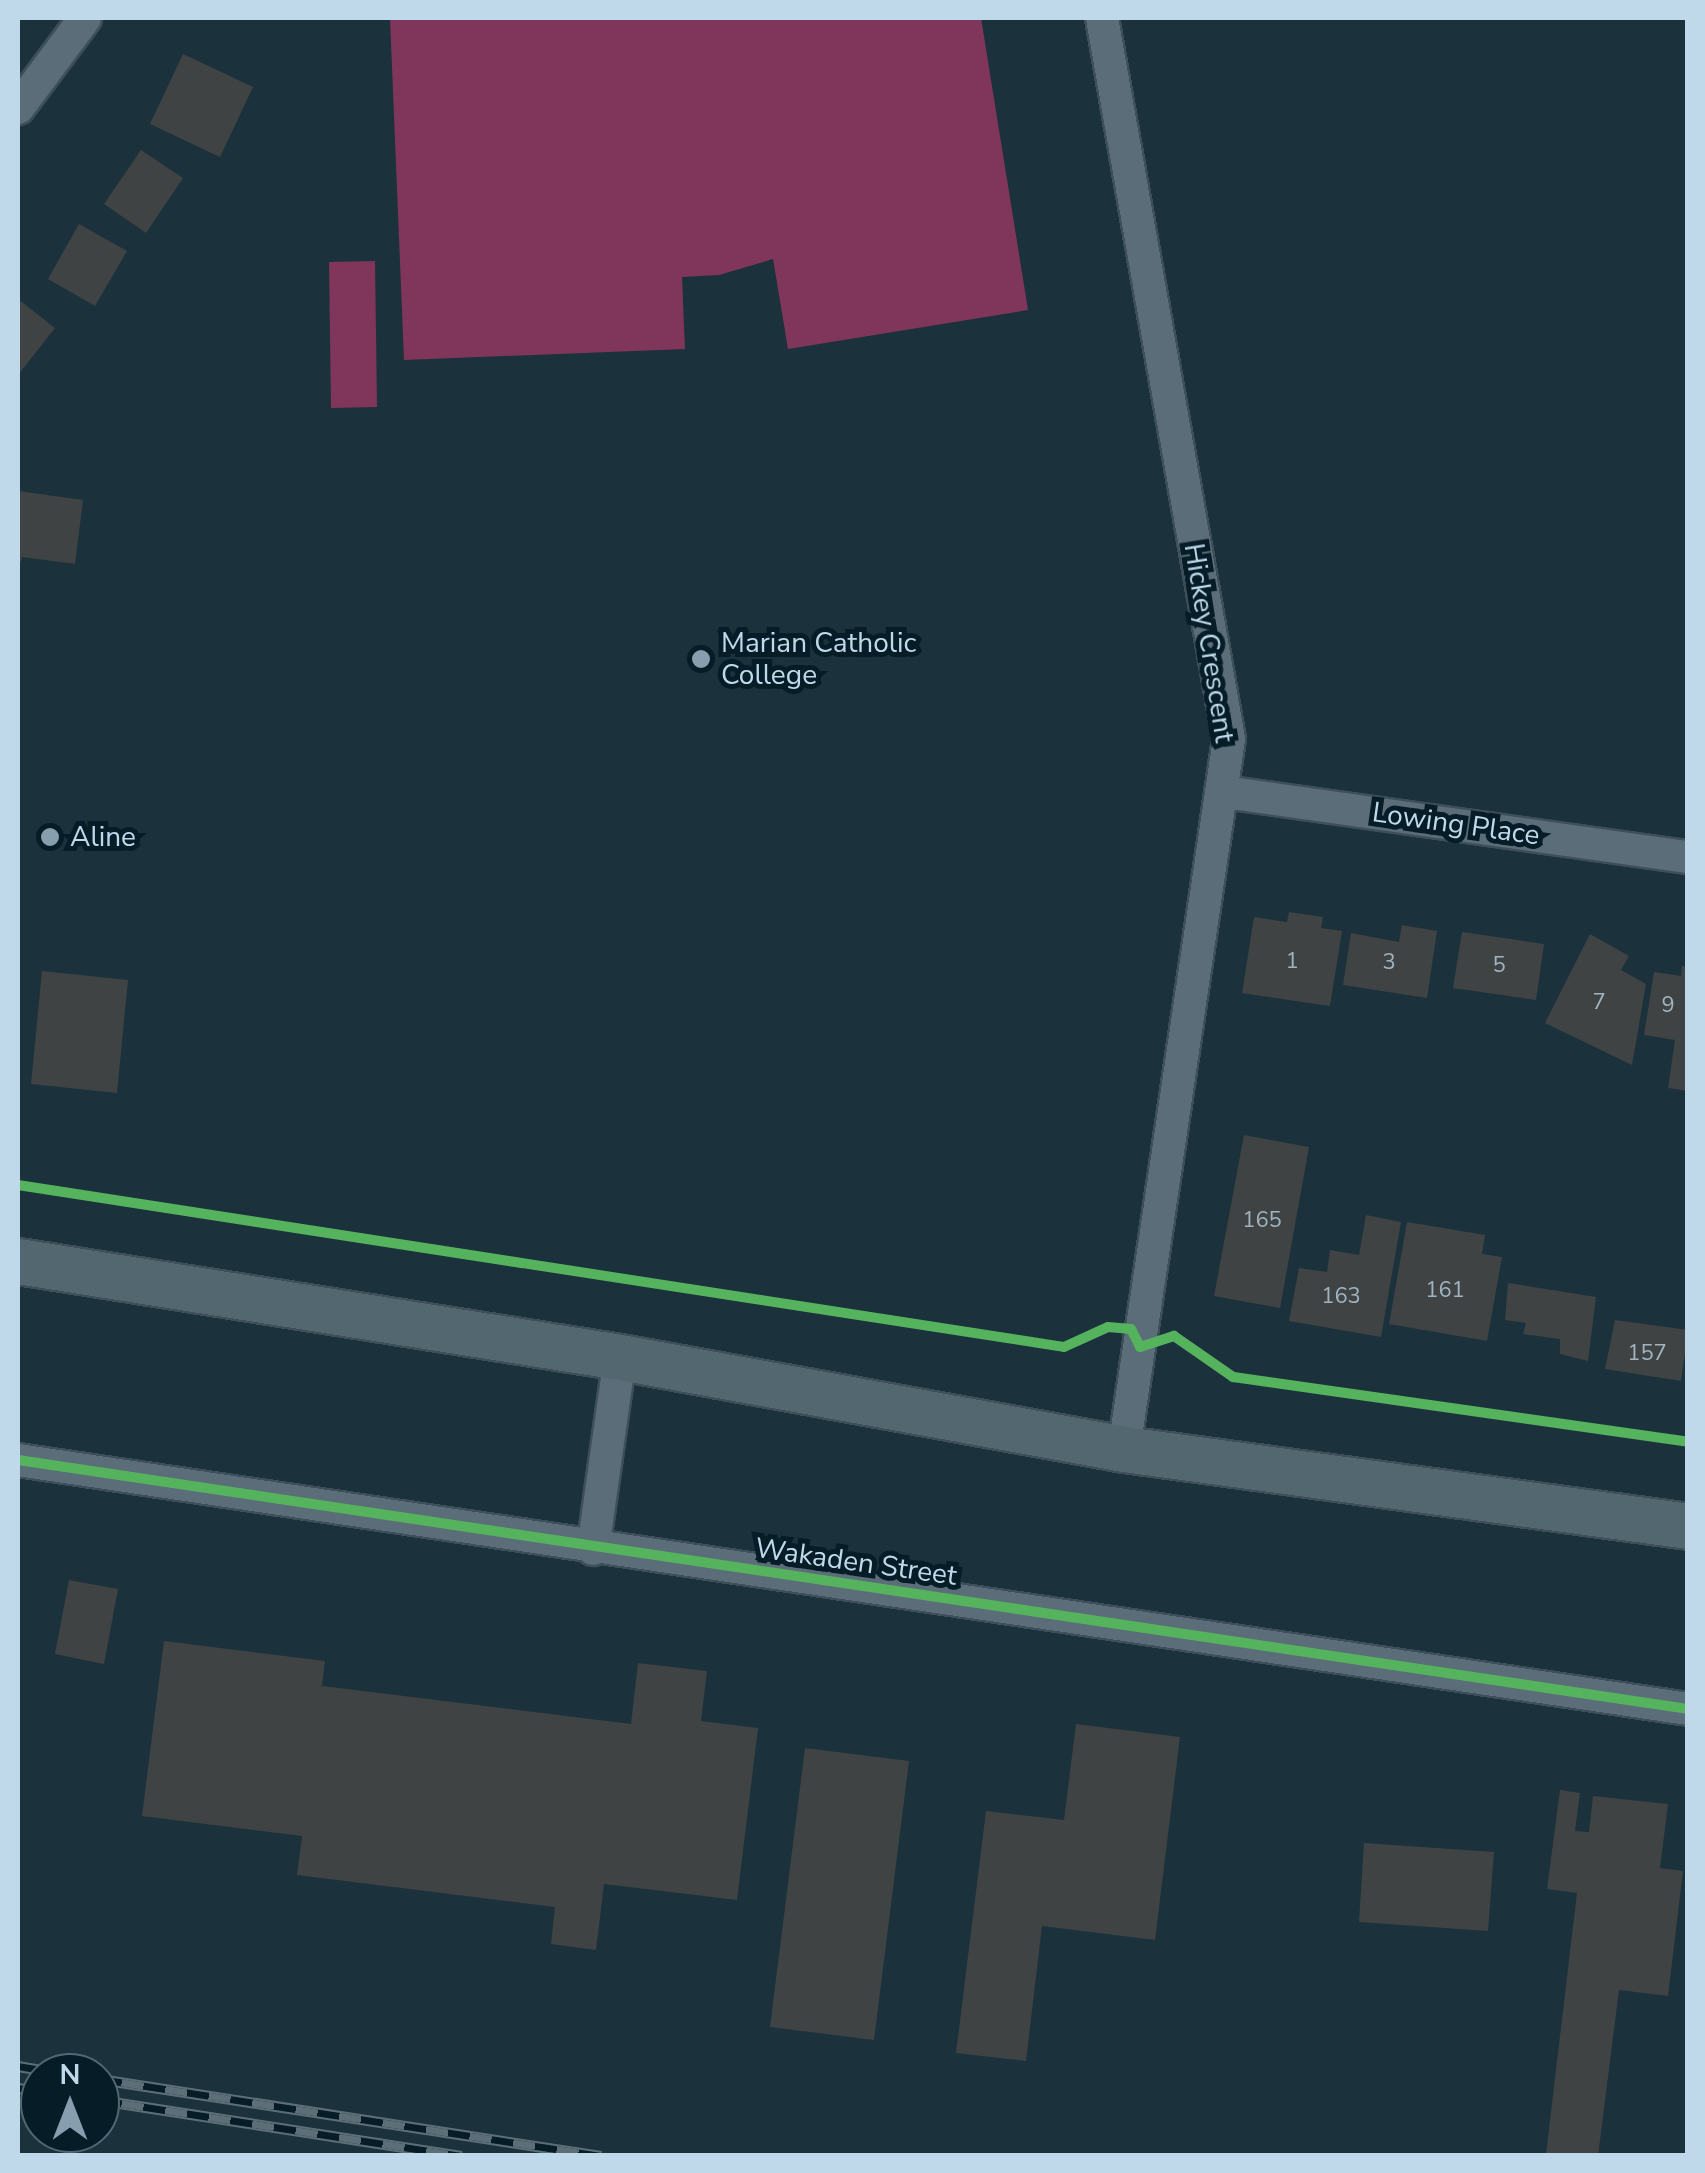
<!DOCTYPE html>
<style>
body{margin:0}
#map{position:relative;width:1705px;height:2173px;overflow:hidden;background:#1b313c;font-family:"Nunito Sans",sans-serif}
div>[style]{position:absolute}
.green>*{inset:0;background:#80365a}
.building>*{inset:0;background:#404344}
.roads{filter:drop-shadow(2px 0 #3d4f59) drop-shadow(-2px 0 #3d4f59) drop-shadow(0 2px #3d4f59) drop-shadow(0 -2px #3d4f59)}
.street>*{height:32px;margin:-16px;padding:0 16px;transform-origin:16px;border-radius:16px;background:#5a6d78}
.secondary>*{height:45px;margin:-22.5px;padding:0 22.5px;transform-origin:22.5px;border-radius:22.5px;background:#526770}
.rail>*{height:11px;margin-top:-5.5px;transform-origin:0;background:repeating-linear-gradient(90deg,#061c27 0 22px,#5c6e78 0 44px);box-sizing:border-box;border-block:2px solid #5c6e78}
.cycleway>*{height:10px;margin:-5px;padding:0 5px;transform-origin:5px;border-radius:5px;background:#56b35d}
.dots>*{width:28px;height:28px;translate:-50% -50%;box-sizing:border-box;border:5px solid #061c27;border-radius:50%}
span{translate:-50% -50%;white-space:nowrap;text-align:center;line-height:1.15;-webkit-text-stroke:10px #061c27;paint-order:stroke}
.number-label{font-size:22px;color:#9fb4c0}
.number-label span{-webkit-text-stroke-width:0}
.poi-label{font-size:28px;color:#bfd9ea}
.left{translate:0 -50%;text-align:left}
.street-label{font-size:28px;color:#bfd9ea}
.frame{position:absolute;inset:0;border:20px solid #bfd9ea;pointer-events:none}
.north{position:absolute;left:20px;top:2053px;width:100px;height:100px;box-sizing:border-box;background:#061c27;border:2px solid #506875;border-radius:50%;rotate:0deg;font-size:28px;font-weight:700;line-height:40px;text-align:center;color:#bfd9ea}
.north::after{content:'';display:block;margin:auto;width:35px;height:45px;background:#869ead;clip-path:polygon(50% 0,100% 100%,50% 72%,0 100%)}
</style>
<div id="map">
<div class="green">
<i style="clip-path:polygon(390px 18px,981px 18px,1028px 310px,788px 349px,773px 259px,719px 275px,682px 277px,685px 349px,404px 360px)"></i>
<i style="clip-path:polygon(375px 261px,377px 407px,331px 408px,329px 262px)"></i>
</div>
<div class="building">
<i style="clip-path:polygon(183px 54px,253px 87px,220px 157px,150px 124px)"></i>
<i style="clip-path:polygon(141px 150px,183px 178px,146px 233px,104px 204px)"></i>
<i style="clip-path:polygon(79px 224px,127px 251px,95px 306px,48px 279px)"></i>
<i style="clip-path:polygon(18px 299px,55px 328px,18px 375px)"></i>
<i style="clip-path:polygon(18px 491px,83px 500px,75px 564px,22px 557px,18px 572px)"></i>
<i style="clip-path:polygon(1289px 912px,1323px 917px,1321px 928px,1342px 931px,1330px 1006px,1242px 993px,1254px 917px,1287px 922px)"></i>
<i style="clip-path:polygon(1402px 925px,1437px 931px,1427px 998px,1343px 985px,1351px 933px,1399px 942px)"></i>
<i style="clip-path:polygon(1462px 932px,1544px 944px,1536px 1000px,1453px 988px)"></i>
<i style="clip-path:polygon(1590px 934px,1629px 956px,1621px 970px,1646px 984px,1632px 1065px,1545px 1023px)"></i>
<i style="clip-path:polygon(1682px 966px,1688px 967px,1688px 1091px,1668px 1088px,1675px 1040px,1644px 1035px,1654px 972px,1681px 976px)"></i>
<i style="clip-path:polygon(42px 971px,128px 980px,117px 1093px,31px 1084px)"></i>
<i style="clip-path:polygon(1244px 1135px,1309px 1147px,1280px 1308px,1214px 1296px)"></i>
<i style="clip-path:polygon(1366px 1215px,1401px 1222px,1381px 1337px,1289px 1321px,1299px 1268px,1327px 1272px,1330px 1250px,1359px 1255px)"></i>
<i style="clip-path:polygon(1407px 1222px,1485px 1235px,1482px 1254px,1502px 1257px,1487px 1341px,1389px 1324px)"></i>
<i style="clip-path:polygon(1508px 1283px,1596px 1297px,1588px 1361px,1560px 1354px,1560px 1339px,1523px 1334px,1526px 1323px,1505px 1320px)"></i>
<i style="clip-path:polygon(1615px 1320px,1688px 1330px,1681px 1381px,1605px 1369px)"></i>
<i style="clip-path:polygon(69px 1580px,118px 1589px,104px 1664px,55px 1654px)"></i>
<i style="clip-path:polygon(164px 1641px,325px 1661px,322px 1686px,631px 1724px,638px 1663px,707px 1671px,701px 1721px,758px 1728px,737px 1900px,604px 1884px,596px 1950px,551px 1944px,555px 1907px,297px 1875px,302px 1836px,142px 1816px)"></i>
<i style="clip-path:polygon(1076px 1724px,1180px 1737px,1155px 1940px,1042px 1926px,1026px 2061px,956px 2053px,986px 1811px,1064px 1820px)"></i>
<i style="clip-path:polygon(805px 1748px,909px 1761px,874px 2040px,770px 2027px)"></i>
<i style="clip-path:polygon(1560px 1790px,1580px 1793px,1575px 1831px,1589px 1832px,1593px 1796px,1668px 1804px,1660px 1868px,1683px 1871px,1668px 1996px,1619px 1990px,1598px 2156px,1546px 2154px,1577px 1893px,1547px 1889px)"></i>
<i style="clip-path:polygon(1364px 1843px,1494px 1852px,1488px 1931px,1359px 1922px)"></i>
</div>
<div class="roads">
<div class="street">
<i style="left:1102px;top:18px;width:732px;rotate:80.01deg"></i>
<i style="left:1229px;top:739px;width:718px;rotate:98.41deg"></i>
<i style="left:18px;top:108px;width:112px;rotate:-53.3deg"></i>
<i style="left:1224px;top:792px;width:469px;rotate:8deg"></i>
<i style="left:18px;top:1460px;width:1688px;rotate:8.48deg"></i>
<i style="left:593px;top:1549px;width:194px;rotate:-82deg"></i>
</div>
<div class="secondary">
<i style="left:18px;top:1261px;width:610px;rotate:9.06deg"></i>
<i style="left:620px;top:1357px;width:512px;rotate:10.34deg"></i>
<i style="left:1124px;top:1449px;width:569px;rotate:7.77deg"></i>
</div>
</div>
<div class="rail">
<i style="left:18px;top:2066px;width:43px;rotate:9.5deg"></i>
<i style="left:100px;top:2079px;width:507px;rotate:8.74deg"></i>
<i style="left:18px;top:2088px;width:22px;rotate:8deg"></i>
<i style="left:100px;top:2100px;width:366px;rotate:8.8deg"></i>
</div>
<div class="cycleway">
<i style="left:18px;top:1185px;width:1058px;rotate:8.8deg"></i>
<i style="left:1064px;top:1347px;width:48px;rotate:-24.4deg"></i>
<i style="left:1108px;top:1327px;width:23px;rotate:5deg"></i>
<i style="left:1131px;top:1329px;width:20px;rotate:63deg"></i>
<i style="left:1140px;top:1347px;width:36px;rotate:-18deg"></i>
<i style="left:1174px;top:1336px;width:72px;rotate:34.8deg"></i>
<i style="left:1233px;top:1377px;width:460px;rotate:8.1deg"></i>
<i style="left:18px;top:1460px;width:1688px;rotate:8.48deg"></i>
</div>
<div class="dots">
<i style="left:701px;top:659px;background:#869ead"></i>
<i style="left:50px;top:837px;background:#869ead"></i>
</div>
<div class="number-label">
<span style="left:1292px;top:962px">1</span>
<span style="left:1389px;top:963px">3</span>
<span style="left:1499px;top:966px">5</span>
<span style="left:1599px;top:1003px">7</span>
<span style="left:1668px;top:1006px">9</span>
<span style="left:1262px;top:1221px">165</span>
<span style="left:1445px;top:1291px">161</span>
<span style="left:1341px;top:1297px">163</span>
<span style="left:1647px;top:1354px">157</span>
</div>
<div class="poi-label">
<span class="left" style="left:721px;top:659px">Marian Catholic<br>College</span>
<span class="left" style="left:70px;top:837px">Aline</span>
</div>
<div class="street-label">
<span style="left:1209px;top:643px;rotate:81deg">Hickey Crescent</span>
<span style="left:1456px;top:824px;rotate:8deg">Lowing Place</span>
<span style="left:856px;top:1562px;rotate:8deg">Wakaden Street</span>
</div>
<div class="frame"></div>
<div class="north">N</div>
</div>
